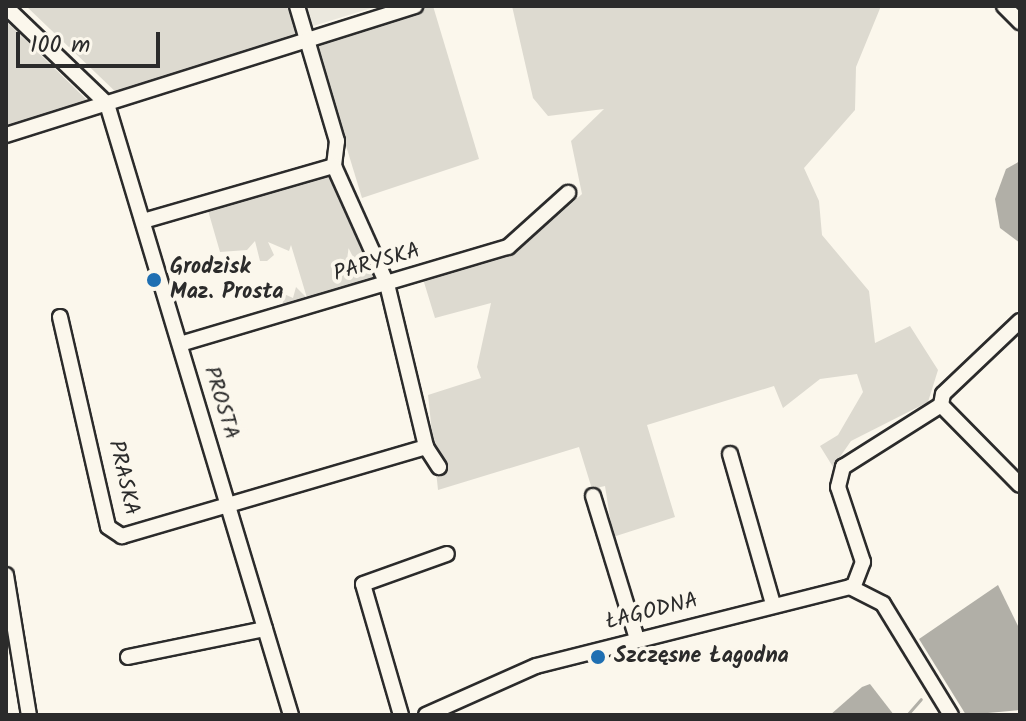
<!DOCTYPE html>
<meta charset="utf-8">
<style>
body{margin:0}
#map{position:relative;width:1026px;height:721px;overflow:hidden;background:#fbf7ec;font-family:Kalam,sans-serif}
div>[style]{position:absolute}
.built>*{inset:0;background:#ebe8de}
.green>*{inset:0;background:#dddad0}
.water>*{inset:0;background:#b1afa7}
.stream>*{height:3px;margin:-1.5px;padding:0 1.5px;transform-origin:1.5px;border-radius:1.5px;background:#b1afa7}
.roads{filter:drop-shadow(2px 0 #2b2b2b) drop-shadow(-2px 0 #2b2b2b) drop-shadow(0 2px #2b2b2b) drop-shadow(0 -2px #2b2b2b)}
.minor>*{height:14px;margin:-7px;padding:0 7px;transform-origin:7px;border-radius:7px;background:#fbf7ec}
.dots>*{width:22px;height:22px;translate:-50% -50%;box-sizing:border-box;border:4px solid #fbf7ec;border-radius:50%}
span{translate:-50% -50%;white-space:nowrap;text-align:center;line-height:1.15;-webkit-text-stroke:8px #fbf7ec;paint-order:stroke}
.street-label{font-size:22px;color:#2b2b2b}
.poi-label{font-size:22px;color:#2b2b2b;font-weight:700}
.left{translate:0 -50%;text-align:left}
.frame{position:absolute;inset:0;border:8px solid #2b2b2b;pointer-events:none}
.scale{position:absolute;left:16px;top:32px;width:144px;height:36px;box-sizing:border-box;border:4px solid #2b2b2b;border-top:0;padding-left:10px;font-size:24px;line-height:28px;white-space:nowrap;color:#2b2b2b;-webkit-text-stroke:6px #fbf7ec;paint-order:stroke}
</style>
<div id="map">
<div class="built">
<i style="clip-path:polygon(304px 6px,378px 6px,310px 27px)"></i>
</div>
<div class="green">
<i style="clip-path:polygon(26px 6px,287px 6px,298px 40px,121px 97px)"></i>
<i style="clip-path:polygon(422px 6px,433px 6px,479px 159px,362px 198px,314px 41px)"></i>
<i style="clip-path:polygon(512px 6px,881px 6px,856px 67px,855px 110px,804px 168px,819px 201px,822px 235px,869px 291px,875px 343px,910px 326px,938px 370px,928px 402px,851px 441px,833px 467px,820px 446px,838px 435px,863px 392px,857px 374px,820px 379px,783px 408px,774px 386px,647px 425px,675px 517px,613px 537px,605px 486px,592px 489px,579px 447px,438px 490px,428px 395px,481px 378px,477px 367px,491px 303px,435px 318px,423px 279px,516px 253px,582px 194px,571px 141px,604px 109px,548px 116px,533px 98px)"></i>
<i style="clip-path:polygon(6px 21px,89px 102px,6px 127px)"></i>
<i style="clip-path:polygon(330px 172px,379px 278px,282px 308px,284px 294px,293px 298px,296px 287px,307px 298px,291px 245px,289px 251px,268px 242px,274px 255px,267px 261px,260px 261px,255px 241px,247px 250px,220px 252px,207px 207px)"></i>
</div>
<div class="water">
<i style="clip-path:polygon(1020px 161px,1020px 243px,1000px 228px,995px 199px,1006px 169px)"></i>
<i style="clip-path:polygon(998px 585px,1020px 630px,1020px 710px,966px 715px,919px 639px)"></i>
<i style="clip-path:polygon(870px 684px,894px 715px,830px 715px,862px 687px)"></i>
</div>
<div class="stream">
<i style="left:907px;top:715px;width:21px;rotate:-49deg"></i>
</div>
<div class="roads">
<div class="minor">
<i style="left:297px;top:6px;width:141px;rotate:73.5deg"></i>
<i style="left:337px;top:141px;width:25px;rotate:97deg"></i>
<i style="left:334px;top:166px;width:129px;rotate:65.8deg"></i>
<i style="left:387px;top:284px;width:168px;rotate:76.5deg"></i>
<i style="left:426px;top:447px;width:24px;rotate:57deg"></i>
<i style="left:1004px;top:6px;width:23px;rotate:45deg"></i>
<i style="left:6px;top:7px;width:140px;rotate:43.8deg"></i>
<i style="left:107px;top:104px;width:638px;rotate:73.24deg"></i>
<i style="left:6px;top:135px;width:429px;rotate:-17.5deg"></i>
<i style="left:143px;top:221px;width:199px;rotate:-16.1deg"></i>
<i style="left:60px;top:317px;width:215px;rotate:77.1deg"></i>
<i style="left:108px;top:527px;width:17px;rotate:33deg"></i>
<i style="left:122px;top:536px;width:317px;rotate:-16.3deg"></i>
<i style="left:180px;top:344px;width:342px;rotate:-16.5deg"></i>
<i style="left:508px;top:247px;width:81px;rotate:-42deg"></i>
<i style="left:941px;top:405px;width:11px;rotate:-80deg"></i>
<i style="left:943px;top:394px;width:106px;rotate:-43.5deg"></i>
<i style="left:941px;top:405px;width:112px;rotate:45.4deg"></i>
<i style="left:730px;top:454px;width:156px;rotate:74deg"></i>
<i style="left:593px;top:496px;width:150px;rotate:72.9deg"></i>
<i style="left:6px;top:575px;width:142px;rotate:80.7deg"></i>
<i style="left:853px;top:588px;width:28px;rotate:-69deg"></i>
<i style="left:863px;top:562px;width:79px;rotate:-108.4deg"></i>
<i style="left:838px;top:487px;width:21px;rotate:-76deg"></i>
<i style="left:843px;top:467px;width:116px;rotate:-32.3deg"></i>
<i style="left:128px;top:657px;width:140px;rotate:-11.6deg"></i>
<i style="left:401px;top:715px;width:136px;rotate:-106.2deg"></i>
<i style="left:363px;top:584px;width:89px;rotate:-19.7deg"></i>
<i style="left:426px;top:715px;width:120px;rotate:-24deg"></i>
<i style="left:536px;top:666px;width:324px;rotate:-14.1deg"></i>
<i style="left:850px;top:587px;width:37px;rotate:27deg"></i>
<i style="left:883px;top:604px;width:130px;rotate:58.5deg"></i>
</div>
</div>
<div class="dots">
<i style="left:154px;top:280px;background:#1f6fb2"></i>
<i style="left:598px;top:657px;background:#1f6fb2"></i>
</div>
<div class="street-label">
<span style="left:377px;top:263px;rotate:-16deg">PARYSKA</span>
<span style="left:221px;top:403px;rotate:73deg">PROSTA</span>
<span style="left:123px;top:478px;rotate:77deg">PRASKA</span>
<span style="left:652px;top:612px;rotate:-14deg">ŁAGODNA</span>
</div>
<div class="poi-label">
<span class="left" style="left:170px;top:280px">Grodzisk<br>Maz. Prosta</span>
<span class="left" style="left:614px;top:657px">Szczęsne Łagodna</span>
</div>
<div class="frame"></div>
<div class="scale">100 m</div>
</div>
